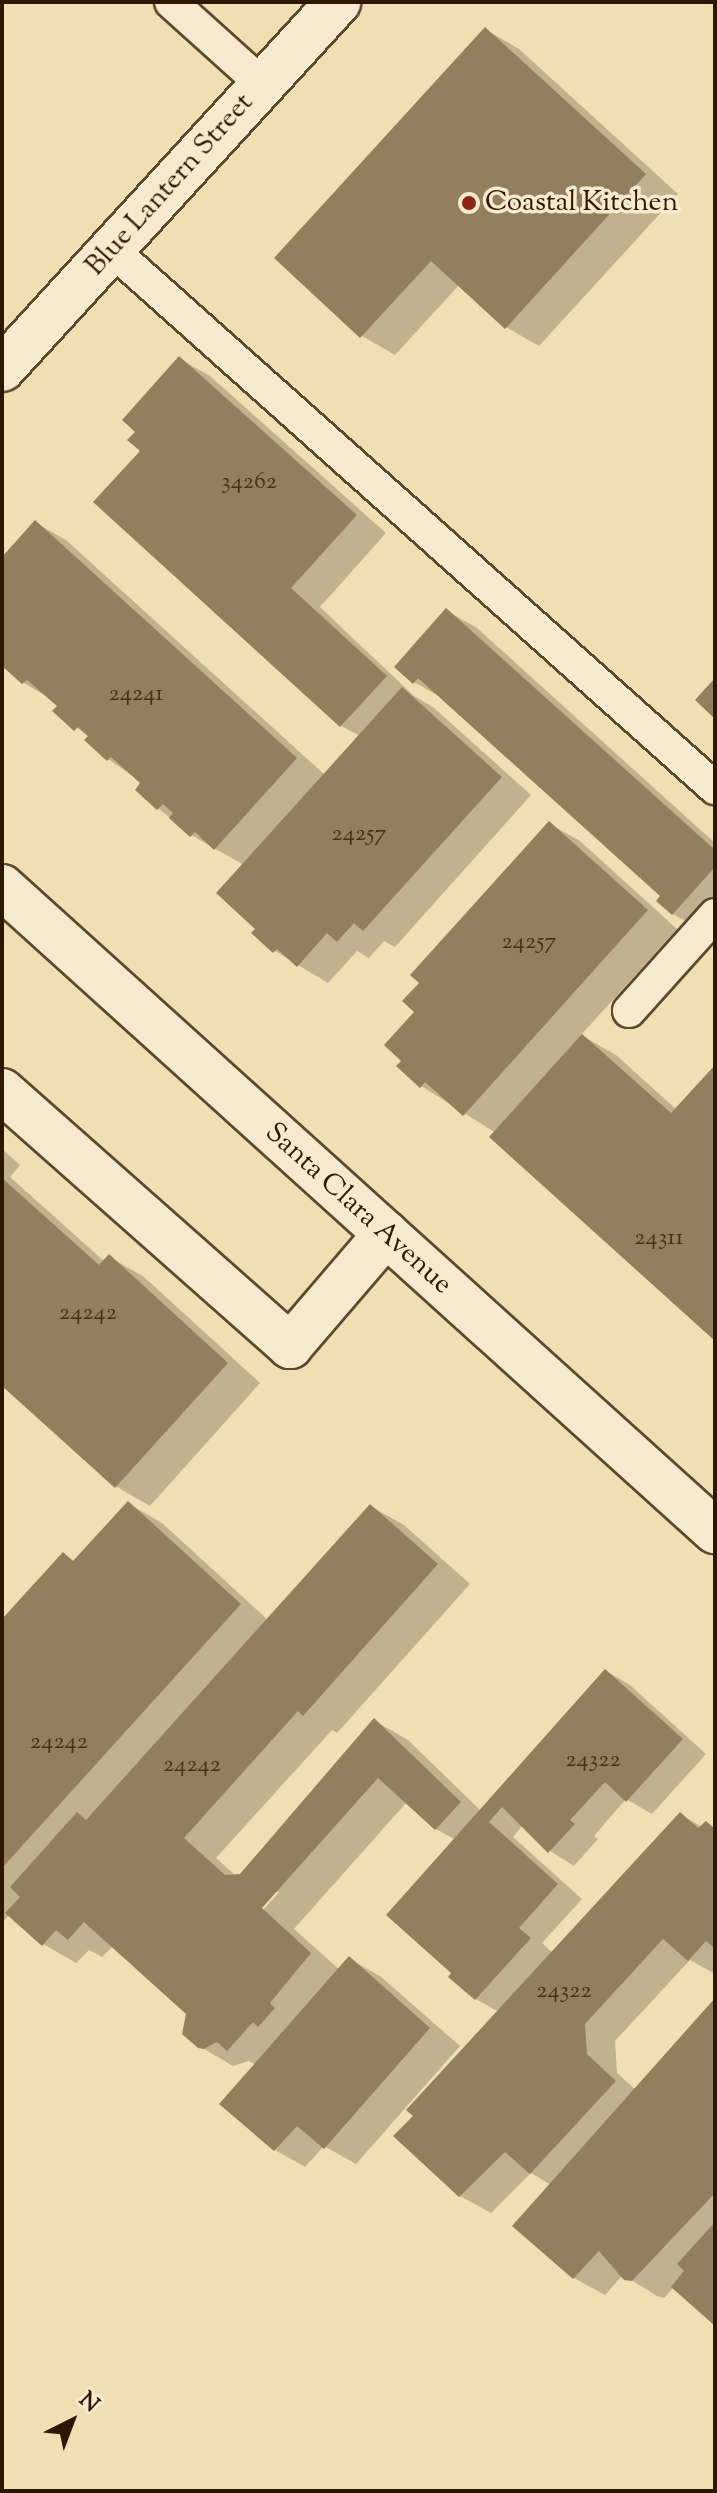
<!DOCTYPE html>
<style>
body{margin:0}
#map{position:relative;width:717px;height:2493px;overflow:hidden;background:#f0dfb3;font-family:"Sorts Mill Goudy",serif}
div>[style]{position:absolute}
.shadow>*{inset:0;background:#0003}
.building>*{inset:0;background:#937f5e}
.roads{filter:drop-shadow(2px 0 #5e492e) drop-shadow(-2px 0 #5e492e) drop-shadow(0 2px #5e492e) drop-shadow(0 -2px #5e492e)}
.service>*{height:32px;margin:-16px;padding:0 16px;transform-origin:16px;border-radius:16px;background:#f5eace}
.minor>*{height:44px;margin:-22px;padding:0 22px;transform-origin:22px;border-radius:22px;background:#f5eace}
.tertiary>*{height:44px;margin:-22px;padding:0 22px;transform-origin:22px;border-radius:22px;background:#f5eace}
.dots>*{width:22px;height:22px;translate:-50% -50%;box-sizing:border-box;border:4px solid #f5eace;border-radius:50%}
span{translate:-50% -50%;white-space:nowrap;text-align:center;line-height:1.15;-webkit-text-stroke:7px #f5eace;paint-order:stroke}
.number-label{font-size:24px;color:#473119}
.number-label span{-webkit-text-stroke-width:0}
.street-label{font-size:28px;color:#2e1702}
.poi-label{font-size:28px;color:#2e1702}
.left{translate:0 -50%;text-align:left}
.frame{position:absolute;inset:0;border:4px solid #2e1702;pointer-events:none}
.north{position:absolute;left:32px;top:2381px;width:80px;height:80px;-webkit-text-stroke:6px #f5eace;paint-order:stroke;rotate:42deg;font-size:22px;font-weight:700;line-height:32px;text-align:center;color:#2e1702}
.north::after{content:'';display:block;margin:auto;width:28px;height:36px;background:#2e1702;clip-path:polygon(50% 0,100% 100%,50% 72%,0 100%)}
</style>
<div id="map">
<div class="shadow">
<i style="clip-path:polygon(486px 30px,519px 49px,678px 194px,539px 346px,506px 327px,460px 284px,395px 355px,362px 336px)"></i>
<i style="clip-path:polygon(180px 359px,210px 376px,386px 533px,320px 607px,414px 696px,433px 707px,531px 795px,395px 947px,384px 941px,369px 958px,357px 951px,328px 983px,275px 951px,254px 933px,258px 929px,244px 865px,191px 835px,158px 808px,143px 783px,108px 759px,89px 737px,55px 711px,59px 706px,51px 699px,24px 683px,2px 664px,2px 560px,36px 523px,66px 540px,325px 775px,360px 736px,341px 726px,143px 451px,138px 431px)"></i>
<i style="clip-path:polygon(447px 611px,477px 628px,715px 843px,715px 918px,703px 931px,673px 914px,663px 896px,446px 700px,414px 682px)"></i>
<i style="clip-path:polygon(550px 824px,580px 841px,677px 929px,581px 1035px,616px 1055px,677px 1110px,715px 1068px,715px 1339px,496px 1133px,421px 1086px,404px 1060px,417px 1012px)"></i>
<i style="clip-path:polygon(2px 1149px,20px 1165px,10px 1177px,105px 1262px,109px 1257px,143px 1276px,260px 1383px,150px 1506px,117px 1487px,2px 1384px)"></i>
<i style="clip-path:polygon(evenodd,129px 1504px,162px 1523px,268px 1620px,370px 1506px,404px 1525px,470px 1584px,337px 1733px,332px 1730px,216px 1858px,236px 1876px,241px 1876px,375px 1721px,408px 1740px,481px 1811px,606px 1671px,630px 1685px,706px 1754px,652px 1814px,626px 1799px,594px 1836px,598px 1839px,574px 1866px,550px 1851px,523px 1825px,513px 1837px,582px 1899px,542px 1943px,553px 1953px,680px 1814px,702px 1827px,706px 1823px,715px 1828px,715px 1974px,690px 1960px,615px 2041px,617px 2073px,636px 2090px,715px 2001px,715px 2324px,674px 2287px,664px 2298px,657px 2296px,623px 2275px,605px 2295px,574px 2278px,551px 2185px,531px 2173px,491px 2213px,460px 2196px,396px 2136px,499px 2012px,476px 1999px,456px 1840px,436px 1829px,407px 1802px,294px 1929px,340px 1970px,349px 1959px,380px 1976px,460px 2046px,356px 2164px,324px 2146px,305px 2167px,275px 2150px,256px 2065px,249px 2061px,233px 2066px,199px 2046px,188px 2013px,113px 1946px,102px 1957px,89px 1950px,76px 1963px,43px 1944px,10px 1914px,2px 1923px,2px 1622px,63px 1554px,75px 1562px,129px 1504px,274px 1892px,279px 1892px,257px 1917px,254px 1914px,274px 1892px)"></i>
</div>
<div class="building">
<i style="clip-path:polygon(485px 27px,646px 174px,505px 329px,431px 261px,360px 338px,274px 258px)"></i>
<i style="clip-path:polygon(179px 356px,357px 515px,291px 588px,387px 676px,340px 727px,93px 502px,140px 451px,127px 440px,135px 432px,122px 420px)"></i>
<i style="clip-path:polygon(35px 520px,297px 758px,214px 850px,195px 832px,190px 837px,169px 818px,173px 813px,163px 804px,157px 810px,135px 790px,140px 783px,111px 757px,107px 761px,84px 740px,88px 736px,78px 727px,74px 731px,52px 711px,57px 706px,27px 680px,22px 684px,2px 666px,2px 557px)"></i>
<i style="clip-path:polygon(446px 608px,715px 850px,715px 867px,672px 915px,656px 901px,660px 896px,418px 678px,413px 684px,394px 667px)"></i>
<i style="clip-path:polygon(715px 678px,715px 719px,695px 700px)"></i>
<i style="clip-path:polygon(402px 687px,502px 777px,363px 931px,354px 923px,337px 942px,327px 933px,297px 967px,277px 949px,273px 953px,251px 933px,255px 929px,216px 893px)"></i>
<i style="clip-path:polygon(549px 821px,648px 910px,463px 1116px,425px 1082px,420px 1088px,396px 1066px,401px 1061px,384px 1045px,414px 1012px,402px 1001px,419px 983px,410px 975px)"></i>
<i style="clip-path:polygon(582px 1034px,671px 1113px,715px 1065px,715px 1341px,489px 1137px)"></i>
<i style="clip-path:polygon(2px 1178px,99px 1265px,109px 1254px,228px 1363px,115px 1488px,2px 1386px)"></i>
<i style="clip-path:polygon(128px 1501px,241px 1604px,2px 1868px,2px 1619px,63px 1552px,73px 1561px)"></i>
<i style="clip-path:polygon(370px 1504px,438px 1564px,303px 1716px,298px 1711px,184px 1838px,225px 1875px,240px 1874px,374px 1718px,461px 1802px,435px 1830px,378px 1778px,262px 1908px,311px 1953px,270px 2003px,275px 2008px,258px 2027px,253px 2022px,227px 2051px,217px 2042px,204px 2049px,198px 2048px,182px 2034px,186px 2014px,84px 1922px,68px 1940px,56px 1930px,42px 1946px,5px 1913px,20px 1897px,10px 1887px,77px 1812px,86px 1820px)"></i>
<i style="clip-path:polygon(605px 1669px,683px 1739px,626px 1802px,605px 1782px,570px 1820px,575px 1824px,548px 1853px,502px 1807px,489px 1822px,558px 1884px,519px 1928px,531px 1938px,475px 2000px,448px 1977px,451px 1973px,386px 1915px)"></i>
<i style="clip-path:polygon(680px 1812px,698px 1828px,706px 1821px,715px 1829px,715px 1949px,706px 1941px,688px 1961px,663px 1939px,585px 2024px,587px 2054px,616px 2081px,530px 2174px,505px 2152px,459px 2197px,393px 2136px,413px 2116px,406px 2110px)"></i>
<i style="clip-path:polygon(349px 1956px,430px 2028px,324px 2149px,297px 2126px,274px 2151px,219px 2104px)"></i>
<i style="clip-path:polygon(715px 1998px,715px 2193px,632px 2281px,624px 2280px,599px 2251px,573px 2279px,512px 2226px)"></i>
<i style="clip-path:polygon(715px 2222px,715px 2326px,671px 2287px,684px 2271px,677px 2264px)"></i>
</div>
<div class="roads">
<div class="service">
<i style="left:171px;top:2px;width:122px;rotate:42deg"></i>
<i style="left:111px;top:249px;width:810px;rotate:41.75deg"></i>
<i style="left:629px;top:1011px;width:129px;rotate:-48.1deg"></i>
</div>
<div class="minor">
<i style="left:2px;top:887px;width:961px;rotate:42.09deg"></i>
<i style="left:2px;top:1091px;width:385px;rotate:41.5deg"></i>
<i style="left:290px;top:1346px;width:148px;rotate:-49.4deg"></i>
</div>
<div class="tertiary">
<i style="left:2px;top:369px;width:498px;rotate:-47.5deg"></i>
</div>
</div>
<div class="dots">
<i style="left:469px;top:203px;background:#8f2418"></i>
</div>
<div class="number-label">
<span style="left:249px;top:483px">34262</span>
<span style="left:136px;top:695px">24241</span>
<span style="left:359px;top:835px">24257</span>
<span style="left:529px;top:943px">24257</span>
<span style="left:659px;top:1239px">24311</span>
<span style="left:88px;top:1314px">24242</span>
<span style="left:59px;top:1743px">24242</span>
<span style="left:593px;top:1761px">24322</span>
<span style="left:192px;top:1766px">24242</span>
<span style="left:564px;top:1992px">24322</span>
</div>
<div class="street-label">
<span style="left:170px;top:185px;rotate:-48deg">Blue Lantern Street</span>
<span style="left:358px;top:1209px;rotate:42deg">Santa Clara Avenue</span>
</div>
<div class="poi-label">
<span class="left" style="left:485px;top:203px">Coastal Kitchen</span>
</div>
<div class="frame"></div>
<div class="north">N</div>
</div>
